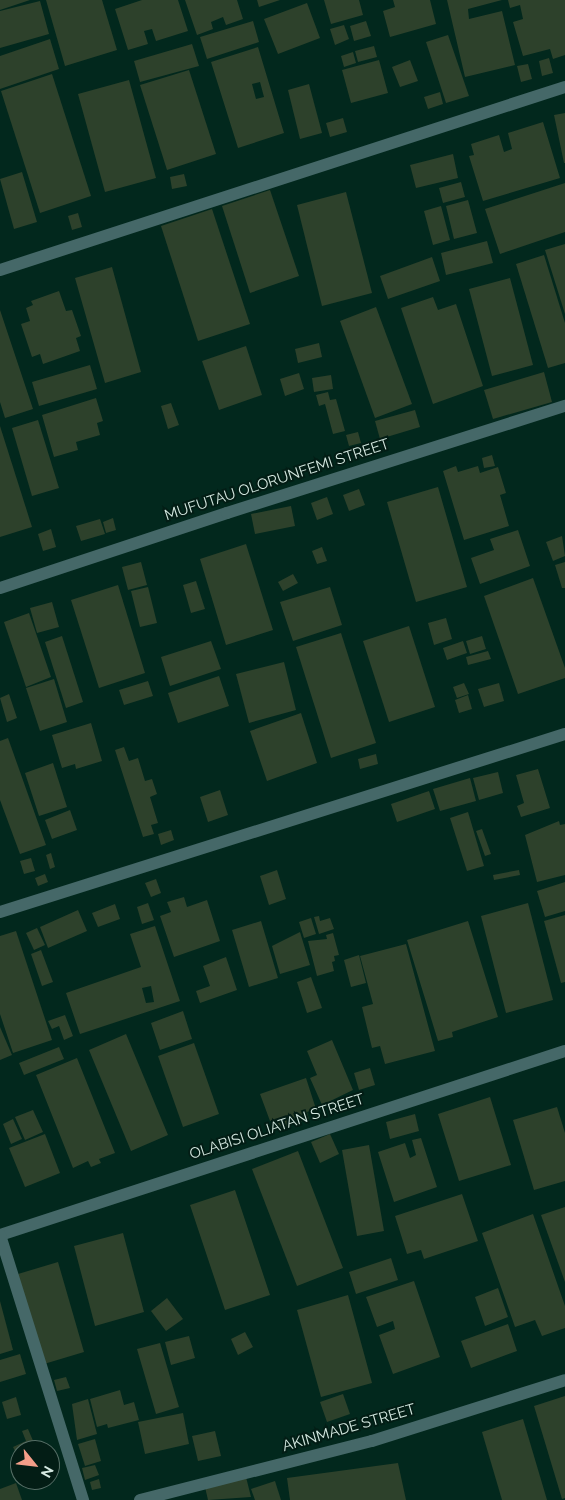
<!DOCTYPE html>
<style>
body{margin:0}
#map{position:relative;width:565px;height:1500px;overflow:hidden;background:#02281d;font-family:Raleway,sans-serif}
div>[style]{position:absolute}
.building>*{inset:0;background:#2d412b}
.street>*{height:12px;margin:-6px;padding:0 6px;transform-origin:6px;border-radius:6px;background:#456868}
span{translate:-50% -50%;white-space:nowrap;text-align:center;line-height:1.15;-webkit-text-stroke:4px #031d15;paint-order:stroke}
.street-label{font-size:15px;color:#d5e9e1}
.north{position:absolute;left:10px;top:1440px;width:50px;height:50px;box-sizing:border-box;background:#031d15;border:1px solid #576f67;border-radius:50%;rotate:119deg;font-size:14px;font-weight:700;line-height:20px;text-align:center;color:#d5e9e1}
.north::after{content:'';display:block;margin:auto;width:18px;height:22px;background:#f49e89;clip-path:polygon(50% 0,100% 100%,50% 72%,0 100%)}
</style>
<div id="map">
<div class="building">
<i style="clip-path:polygon(0 0,30px 0,0 10px)"></i>
<i style="clip-path:polygon(46px 0,102px 0,117px 50px,65px 66px)"></i>
<i style="clip-path:polygon(142px 0,178px 0,188px 31px,156px 41px,152px 29px,144px 31px,148px 44px,128px 50px,115px 9px)"></i>
<i style="clip-path:polygon(185px 0,237px 0,243px 19px,226px 25px,223px 17px,211px 22px,213px 29px,197px 35px)"></i>
<i style="clip-path:polygon(257px 0,280px 0,259px 7px)"></i>
<i style="clip-path:polygon(324px 0,359px 0,363px 15px,331px 24px)"></i>
<i style="clip-path:polygon(393px 0,430px 0,436px 24px,390px 37px,383px 11px,395px 7px)"></i>
<i style="clip-path:polygon(447px 0,502px 0,468px 9px,469px 19px,502px 11px,515px 65px,465px 77px)"></i>
<i style="clip-path:polygon(508px 0,565px 0,565px 55px,553px 59px,550px 49px,523px 56px,513px 22px,523px 19px,520px 5px,510px 8px)"></i>
<i style="clip-path:polygon(40px 1px,49px 34px,0 48px,0 11px)"></i>
<i style="clip-path:polygon(307px 3px,320px 38px,278px 54px,264px 19px)"></i>
<i style="clip-path:polygon(253px 21px,259px 42px,207px 59px,200px 37px)"></i>
<i style="clip-path:polygon(366px 21px,371px 36px,354px 41px,350px 26px)"></i>
<i style="clip-path:polygon(344px 25px,349px 39px,335px 45px,330px 29px)"></i>
<i style="clip-path:polygon(448px 35px,469px 96px,446px 103px,426px 42px)"></i>
<i style="clip-path:polygon(50px 39px,59px 69px,0 89px,0 56px)"></i>
<i style="clip-path:polygon(192px 44px,199px 66px,140px 82px,134px 61px)"></i>
<i style="clip-path:polygon(374px 46px,377px 57px,358px 62px,355px 51px)"></i>
<i style="clip-path:polygon(evenodd,258px 47px,284px 133px,238px 148px,211px 62px,258px 47px,260px 82px,264px 97px,256px 99px,252px 84px,260px 82px)"></i>
<i style="clip-path:polygon(353px 52px,356px 63px,344px 67px,341px 56px)"></i>
<i style="clip-path:polygon(549px 58px,553px 73px,542px 76px,539px 61px)"></i>
<i style="clip-path:polygon(379px 60px,388px 93px,351px 103px,342px 70px)"></i>
<i style="clip-path:polygon(410px 60px,418px 81px,400px 87px,392px 67px)"></i>
<i style="clip-path:polygon(528px 64px,532px 79px,521px 82px,517px 66px)"></i>
<i style="clip-path:polygon(189px 70px,216px 154px,167px 170px,140px 85px)"></i>
<i style="clip-path:polygon(52px 74px,91px 196px,40px 213px,1px 91px)"></i>
<i style="clip-path:polygon(129px 80px,156px 178px,105px 192px,78px 94px)"></i>
<i style="clip-path:polygon(309px 84px,322px 133px,300px 139px,288px 90px)"></i>
<i style="clip-path:polygon(440px 92px,443px 104px,428px 109px,424px 97px)"></i>
<i style="clip-path:polygon(565px 113px,565px 163px,564px 163px,554px 115px)"></i>
<i style="clip-path:polygon(343px 118px,347px 132px,330px 137px,326px 123px)"></i>
<i style="clip-path:polygon(543px 122px,560px 178px,483px 201px,469px 156px,474px 155px,471px 144px,499px 135px,504px 152px,512px 149px,508px 133px)"></i>
<i style="clip-path:polygon(453px 154px,458px 178px,416px 188px,410px 165px)"></i>
<i style="clip-path:polygon(22px 172px,37px 222px,14px 229px,0 179px)"></i>
<i style="clip-path:polygon(184px 174px,187px 186px,172px 189px,170px 177px)"></i>
<i style="clip-path:polygon(461px 182px,465px 197px,443px 203px,439px 188px)"></i>
<i style="clip-path:polygon(565px 183px,565px 232px,500px 254px,485px 209px)"></i>
<i style="clip-path:polygon(270px 190px,299px 276px,250px 293px,222px 206px)"></i>
<i style="clip-path:polygon(346px 192px,372px 293px,322px 306px,297px 205px)"></i>
<i style="clip-path:polygon(468px 200px,477px 233px,454px 239px,446px 206px)"></i>
<i style="clip-path:polygon(441px 206px,450px 240px,433px 245px,424px 211px)"></i>
<i style="clip-path:polygon(212px 209px,250px 324px,198px 341px,161px 226px)"></i>
<i style="clip-path:polygon(78px 213px,82px 227px,72px 230px,68px 216px)"></i>
<i style="clip-path:polygon(487px 241px,493px 263px,446px 275px,441px 253px)"></i>
<i style="clip-path:polygon(565px 244px,565px 314px,545px 250px)"></i>
<i style="clip-path:polygon(544px 255px,565px 323px,565px 363px,548px 368px,516px 264px)"></i>
<i style="clip-path:polygon(432px 257px,440px 281px,388px 299px,380px 276px)"></i>
<i style="clip-path:polygon(112px 267px,141px 372px,105px 383px,75px 278px)"></i>
<i style="clip-path:polygon(510px 278px,533px 365px,492px 376px,469px 289px)"></i>
<i style="clip-path:polygon(59px 291px,66px 311px,72px 310px,81px 336px,76px 338px,80px 351px,43px 364px,40px 354px,32px 357px,21px 324px,30px 321px,26px 308px,33px 305px,31px 301px)"></i>
<i style="clip-path:polygon(433px 297px,438px 310px,456px 304px,483px 386px,433px 404px,401px 308px)"></i>
<i style="clip-path:polygon(376px 307px,412px 404px,375px 418px,340px 321px)"></i>
<i style="clip-path:polygon(0 310px,33px 409px,5px 418px,0 402px)"></i>
<i style="clip-path:polygon(319px 343px,322px 357px,298px 363px,295px 349px)"></i>
<i style="clip-path:polygon(246px 346px,262px 395px,219px 410px,202px 361px)"></i>
<i style="clip-path:polygon(90px 365px,97px 389px,39px 406px,32px 382px)"></i>
<i style="clip-path:polygon(544px 372px,552px 402px,493px 419px,484px 390px)"></i>
<i style="clip-path:polygon(299px 373px,304px 389px,285px 396px,280px 379px)"></i>
<i style="clip-path:polygon(331px 375px,333px 389px,314px 392px,312px 378px)"></i>
<i style="clip-path:polygon(328px 392px,330px 400px,336px 399px,345px 431px,333px 434px,325px 404px,319px 406px,316px 395px)"></i>
<i style="clip-path:polygon(96px 398px,103px 421px,97px 423px,100px 435px,76px 442px,78px 450px,54px 457px,42px 415px)"></i>
<i style="clip-path:polygon(171px 403px,179px 425px,168px 429px,161px 406px)"></i>
<i style="clip-path:polygon(415px 410px,420px 427px,380px 439px,375px 421px)"></i>
<i style="clip-path:polygon(38px 420px,59px 488px,32px 496px,12px 428px)"></i>
<i style="clip-path:polygon(0 426px,32px 527px,0 537px)"></i>
<i style="clip-path:polygon(358px 432px,361px 443px,349px 446px,346px 435px)"></i>
<i style="clip-path:polygon(492px 455px,495px 466px,484px 468px,482px 458px)"></i>
<i style="clip-path:polygon(456px 466px,458px 472px,478px 466px,480px 473px,498px 467px,506px 493px,500px 495px,509px 526px,464px 540px,443px 471px)"></i>
<i style="clip-path:polygon(438px 487px,467px 587px,416px 602px,387px 502px)"></i>
<i style="clip-path:polygon(359px 489px,365px 505px,349px 511px,343px 495px)"></i>
<i style="clip-path:polygon(327px 497px,333px 514px,317px 520px,311px 503px)"></i>
<i style="clip-path:polygon(291px 506px,295px 526px,255px 534px,251px 514px)"></i>
<i style="clip-path:polygon(113px 518px,116px 530px,106px 533px,103px 522px)"></i>
<i style="clip-path:polygon(100px 519px,105px 534px,81px 541px,76px 526px)"></i>
<i style="clip-path:polygon(51px 529px,56px 547px,43px 551px,38px 534px)"></i>
<i style="clip-path:polygon(518px 530px,530px 566px,480px 584px,471px 558px,494px 550px,490px 539px)"></i>
<i style="clip-path:polygon(562px 536px,565px 556px,553px 561px,546px 542px)"></i>
<i style="clip-path:polygon(246px 544px,273px 630px,226px 645px,200px 559px)"></i>
<i style="clip-path:polygon(322px 547px,327px 561px,317px 564px,312px 551px)"></i>
<i style="clip-path:polygon(141px 562px,147px 585px,128px 590px,122px 567px)"></i>
<i style="clip-path:polygon(565px 562px,565px 588px,562px 588px,555px 565px)"></i>
<i style="clip-path:polygon(293px 574px,298px 583px,283px 591px,278px 582px)"></i>
<i style="clip-path:polygon(533px 578px,565px 668px,565px 678px,518px 694px,484px 596px)"></i>
<i style="clip-path:polygon(196px 581px,205px 609px,191px 613px,183px 585px)"></i>
<i style="clip-path:polygon(118px 585px,145px 673px,99px 688px,71px 600px)"></i>
<i style="clip-path:polygon(148px 587px,157px 623px,140px 627px,131px 591px)"></i>
<i style="clip-path:polygon(330px 587px,342px 625px,293px 641px,280px 602px)"></i>
<i style="clip-path:polygon(52px 602px,59px 627px,37px 633px,30px 608px)"></i>
<i style="clip-path:polygon(29px 613px,51px 677px,26px 687px,4px 622px)"></i>
<i style="clip-path:polygon(446px 618px,452px 639px,434px 645px,428px 623px)"></i>
<i style="clip-path:polygon(409px 626px,435px 707px,389px 722px,363px 641px)"></i>
<i style="clip-path:polygon(341px 633px,376px 743px,331px 758px,296px 647px)"></i>
<i style="clip-path:polygon(62px 636px,83px 702px,66px 708px,45px 642px)"></i>
<i style="clip-path:polygon(482px 636px,486px 649px,470px 654px,466px 641px)"></i>
<i style="clip-path:polygon(211px 641px,221px 669px,170px 686px,161px 657px)"></i>
<i style="clip-path:polygon(463px 641px,467px 653px,447px 660px,443px 648px)"></i>
<i style="clip-path:polygon(488px 651px,491px 659px,468px 665px,466px 657px)"></i>
<i style="clip-path:polygon(284px 662px,296px 710px,249px 723px,236px 674px)"></i>
<i style="clip-path:polygon(219px 676px,229px 706px,178px 723px,168px 693px)"></i>
<i style="clip-path:polygon(54px 679px,67px 722px,40px 731px,26px 688px)"></i>
<i style="clip-path:polygon(148px 681px,153px 696px,124px 705px,119px 690px)"></i>
<i style="clip-path:polygon(464px 683px,469px 694px,457px 698px,453px 687px)"></i>
<i style="clip-path:polygon(499px 683px,504px 701px,484px 707px,478px 689px)"></i>
<i style="clip-path:polygon(9px 694px,17px 718px,7px 722px,0 698px)"></i>
<i style="clip-path:polygon(468px 695px,472px 709px,459px 713px,455px 700px)"></i>
<i style="clip-path:polygon(301px 713px,317px 763px,267px 781px,250px 731px)"></i>
<i style="clip-path:polygon(91px 723px,102px 761px,76px 769px,75px 764px,62px 768px,52px 735px)"></i>
<i style="clip-path:polygon(8px 738px,46px 845px,20px 854px,0 800px,0 741px)"></i>
<i style="clip-path:polygon(124px 747px,129px 761px,138px 758px,145px 781px,152px 779px,157px 794px,150px 797px,158px 823px,151px 825px,154px 834px,143px 837px,115px 750px)"></i>
<i style="clip-path:polygon(376px 754px,378px 764px,360px 769px,358px 759px)"></i>
<i style="clip-path:polygon(53px 763px,67px 807px,39px 816px,25px 773px)"></i>
<i style="clip-path:polygon(538px 769px,550px 808px,521px 817px,517px 806px,524px 803px,516px 775px)"></i>
<i style="clip-path:polygon(498px 772px,503px 793px,479px 800px,473px 778px)"></i>
<i style="clip-path:polygon(470px 778px,476px 801px,440px 811px,433px 789px)"></i>
<i style="clip-path:polygon(220px 790px,228px 815px,208px 822px,200px 797px)"></i>
<i style="clip-path:polygon(429px 791px,435px 809px,397px 822px,391px 804px)"></i>
<i style="clip-path:polygon(70px 810px,77px 830px,52px 839px,45px 820px)"></i>
<i style="clip-path:polygon(468px 812px,484px 866px,467px 871px,450px 818px)"></i>
<i style="clip-path:polygon(559px 821px,560px 825px,565px 824px,565px 875px,537px 882px,525px 835px)"></i>
<i style="clip-path:polygon(482px 829px,491px 854px,485px 856px,476px 831px)"></i>
<i style="clip-path:polygon(171px 830px,174px 840px,161px 845px,158px 834px)"></i>
<i style="clip-path:polygon(51px 853px,55px 867px,50px 869px,46px 855px)"></i>
<i style="clip-path:polygon(31px 858px,35px 871px,24px 874px,20px 861px)"></i>
<i style="clip-path:polygon(277px 870px,286px 899px,269px 905px,260px 876px)"></i>
<i style="clip-path:polygon(519px 870px,520px 875px,494px 880px,493px 875px)"></i>
<i style="clip-path:polygon(45px 874px,48px 882px,38px 886px,35px 878px)"></i>
<i style="clip-path:polygon(156px 879px,161px 893px,151px 897px,145px 883px)"></i>
<i style="clip-path:polygon(565px 882px,565px 911px,545px 917px,537px 891px)"></i>
<i style="clip-path:polygon(184px 897px,187px 907px,207px 900px,220px 941px,174px 957px,160px 916px,171px 912px,167px 902px)"></i>
<i style="clip-path:polygon(148px 903px,154px 920px,142px 924px,137px 907px)"></i>
<i style="clip-path:polygon(528px 903px,553px 1000px,506px 1013px,481px 916px)"></i>
<i style="clip-path:polygon(115px 904px,120px 919px,98px 927px,92px 913px)"></i>
<i style="clip-path:polygon(78px 910px,87px 931px,48px 948px,40px 927px)"></i>
<i style="clip-path:polygon(565px 915px,565px 982px,561px 983px,544px 921px)"></i>
<i style="clip-path:polygon(319px 916px,320px 921px,330px 918px,334px 929px,319px 934px,314px 917px)"></i>
<i style="clip-path:polygon(311px 918px,316px 934px,304px 938px,299px 922px)"></i>
<i style="clip-path:polygon(261px 921px,278px 978px,249px 987px,232px 930px)"></i>
<i style="clip-path:polygon(468px 921px,498px 1017px,452px 1032px,453px 1037px,438px 1041px,407px 940px)"></i>
<i style="clip-path:polygon(evenodd,155px 926px,180px 1001px,80px 1034px,66px 993px,141px 967px,130px 934px,155px 926px,151px 986px,154px 1002px,146px 1003px,142px 988px,151px 986px)"></i>
<i style="clip-path:polygon(37px 928px,45px 945px,34px 950px,26px 933px)"></i>
<i style="clip-path:polygon(16px 931px,52px 1040px,13px 1053px,0 1014px,0 936px)"></i>
<i style="clip-path:polygon(300px 932px,310px 965px,280px 974px,272px 946px)"></i>
<i style="clip-path:polygon(333px 933px,339px 955px,334px 956px,335px 961px,332px 962px,334px 971px,317px 976px,308px 941px,327px 939px,326px 935px)"></i>
<i style="clip-path:polygon(406px 944px,435px 1051px,385px 1064px,380px 1046px,372px 1048px,362px 1007px,373px 1004px,360px 956px)"></i>
<i style="clip-path:polygon(41px 950px,53px 982px,42px 986px,31px 954px)"></i>
<i style="clip-path:polygon(359px 955px,366px 983px,351px 987px,344px 960px)"></i>
<i style="clip-path:polygon(226px 957px,237px 990px,200px 1003px,196px 991px,210px 986px,203px 966px)"></i>
<i style="clip-path:polygon(311px 977px,322px 1008px,307px 1013px,297px 982px)"></i>
<i style="clip-path:polygon(183px 1011px,192px 1039px,160px 1050px,151px 1023px)"></i>
<i style="clip-path:polygon(65px 1015px,73px 1036px,64px 1040px,59px 1026px,52px 1029px,48px 1021px)"></i>
<i style="clip-path:polygon(0 1027px,12px 1055px,0 1060px)"></i>
<i style="clip-path:polygon(126px 1034px,168px 1135px,131px 1151px,89px 1050px)"></i>
<i style="clip-path:polygon(332px 1040px,353px 1090px,322px 1105px,310px 1078px,317px 1075px,307px 1051px)"></i>
<i style="clip-path:polygon(194px 1043px,219px 1114px,183px 1127px,158px 1056px)"></i>
<i style="clip-path:polygon(59px 1047px,64px 1059px,24px 1075px,19px 1063px)"></i>
<i style="clip-path:polygon(77px 1058px,115px 1153px,99px 1159px,101px 1163px,91px 1167px,88px 1161px,73px 1168px,36px 1075px)"></i>
<i style="clip-path:polygon(370px 1068px,375px 1085px,359px 1090px,354px 1073px)"></i>
<i style="clip-path:polygon(306px 1078px,316px 1109px,307px 1112px,309px 1119px,279px 1129px,276px 1120px,270px 1121px,260px 1094px)"></i>
<i style="clip-path:polygon(490px 1097px,511px 1165px,459px 1181px,438px 1114px)"></i>
<i style="clip-path:polygon(557px 1107px,565px 1133px,565px 1181px,534px 1190px,513px 1120px)"></i>
<i style="clip-path:polygon(33px 1110px,43px 1132px,25px 1140px,15px 1117px)"></i>
<i style="clip-path:polygon(415px 1114px,419px 1131px,390px 1139px,386px 1122px)"></i>
<i style="clip-path:polygon(13px 1119px,22px 1139px,11px 1144px,3px 1124px)"></i>
<i style="clip-path:polygon(45px 1134px,60px 1173px,25px 1187px,9px 1148px)"></i>
<i style="clip-path:polygon(330px 1134px,339px 1154px,320px 1163px,311px 1142px)"></i>
<i style="clip-path:polygon(421px 1138px,437px 1187px,394px 1202px,378px 1152px,405px 1143px,410px 1158px,416px 1155px,412px 1140px)"></i>
<i style="clip-path:polygon(369px 1145px,384px 1231px,357px 1236px,342px 1150px)"></i>
<i style="clip-path:polygon(298px 1151px,343px 1268px,297px 1286px,252px 1169px)"></i>
<i style="clip-path:polygon(235px 1190px,270px 1295px,225px 1310px,190px 1205px)"></i>
<i style="clip-path:polygon(462px 1194px,478px 1241px,424px 1259px,421px 1250px,407px 1254px,395px 1216px)"></i>
<i style="clip-path:polygon(565px 1207px,565px 1282px,541px 1215px)"></i>
<i style="clip-path:polygon(533px 1214px,565px 1306px,565px 1328px,542px 1336px,535px 1320px,515px 1327px,482px 1233px)"></i>
<i style="clip-path:polygon(123px 1233px,144px 1312px,95px 1326px,74px 1246px)"></i>
<i style="clip-path:polygon(391px 1258px,398px 1280px,356px 1294px,349px 1272px)"></i>
<i style="clip-path:polygon(58px 1262px,84px 1352px,44px 1364px,18px 1274px)"></i>
<i style="clip-path:polygon(414px 1281px,440px 1357px,393px 1374px,379px 1335px,395px 1329px,393px 1321px,377px 1327px,366px 1297px)"></i>
<i style="clip-path:polygon(498px 1288px,508px 1317px,485px 1326px,475px 1297px)"></i>
<i style="clip-path:polygon(348px 1295px,372px 1383px,321px 1397px,297px 1310px)"></i>
<i style="clip-path:polygon(167px 1298px,183px 1319px,166px 1331px,151px 1311px)"></i>
<i style="clip-path:polygon(0 1301px,13px 1350px,0 1354px)"></i>
<i style="clip-path:polygon(508px 1324px,517px 1351px,471px 1368px,461px 1341px)"></i>
<i style="clip-path:polygon(245px 1332px,253px 1347px,238px 1355px,231px 1339px)"></i>
<i style="clip-path:polygon(189px 1336px,195px 1358px,171px 1365px,165px 1342px)"></i>
<i style="clip-path:polygon(160px 1343px,179px 1407px,156px 1414px,137px 1349px)"></i>
<i style="clip-path:polygon(20px 1354px,26px 1374px,0 1382px,0 1360px)"></i>
<i style="clip-path:polygon(66px 1377px,70px 1388px,57px 1391px,54px 1380px)"></i>
<i style="clip-path:polygon(120px 1390px,124px 1405px,134px 1402px,139px 1420px,108px 1428px,107px 1424px,97px 1427px,90px 1399px)"></i>
<i style="clip-path:polygon(343px 1394px,350px 1414px,327px 1422px,320px 1402px)"></i>
<i style="clip-path:polygon(565px 1396px,565px 1498px,562px 1499px,534px 1406px)"></i>
<i style="clip-path:polygon(16px 1397px,21px 1415px,7px 1419px,2px 1402px)"></i>
<i style="clip-path:polygon(88px 1399px,97px 1434px,77px 1440px,72px 1404px)"></i>
<i style="clip-path:polygon(183px 1413px,189px 1444px,145px 1454px,138px 1422px)"></i>
<i style="clip-path:polygon(523px 1419px,547px 1500px,502px 1500px,482px 1432px)"></i>
<i style="clip-path:polygon(28px 1429px,37px 1450px,20px 1450px,20px 1461px,13px 1447px,26px 1441px,22px 1431px)"></i>
<i style="clip-path:polygon(215px 1431px,221px 1456px,198px 1461px,192px 1436px)"></i>
<i style="clip-path:polygon(95px 1439px,101px 1461px,85px 1466px,78px 1444px)"></i>
<i style="clip-path:polygon(398px 1463px,406px 1500px,290px 1500px,287px 1478px)"></i>
<i style="clip-path:polygon(95px 1465px,99px 1475px,85px 1480px,82px 1468px)"></i>
<i style="clip-path:polygon(246px 1477px,251px 1497px,208px 1500px,205px 1487px)"></i>
<i style="clip-path:polygon(99px 1479px,101px 1488px,92px 1490px,90px 1482px)"></i>
<i style="clip-path:polygon(275px 1481px,281px 1500px,255px 1500px,251px 1489px)"></i>
<i style="clip-path:polygon(16px 1483px,22px 1500px,0 1500px,0 1489px)"></i>
</div>
<div class="street">
<i style="left:0;top:270px;width:594px;rotate:-17.95deg"></i>
<i style="left:0;top:588px;width:239px;rotate:-18.3deg"></i>
<i style="left:227px;top:513px;width:355px;rotate:-17.6deg"></i>
<i style="left:0;top:912px;width:592px;rotate:-17.49deg"></i>
<i style="left:0;top:1235px;width:594px;rotate:-18.04deg"></i>
<i style="left:0;top:1235px;width:278px;rotate:72.6deg"></i>
<i style="left:140px;top:1500px;width:239px;rotate:-14.3deg"></i>
<i style="left:372px;top:1441px;width:202px;rotate:-17.5deg"></i>
</div>
<div class="street-label">
<span style="left:277px;top:480px;rotate:-18deg">MUFUTAU OLORUNFEMI STREET</span>
<span style="left:277px;top:1127px;rotate:-18deg">OLABISI OLIATAN STREET</span>
<span style="left:349px;top:1428px;rotate:-16deg">AKINMADE STREET</span>
</div>
<div class="north">N</div>
</div>
